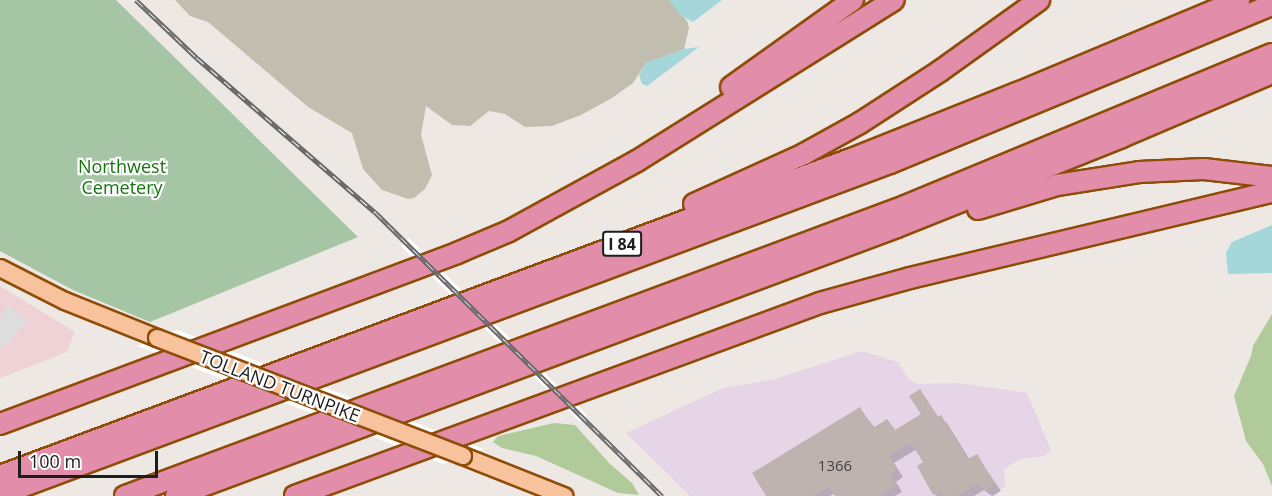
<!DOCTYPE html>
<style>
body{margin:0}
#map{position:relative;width:1272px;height:496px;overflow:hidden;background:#ede8e3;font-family:"Open Sans",sans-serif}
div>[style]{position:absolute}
.commercial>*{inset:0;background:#eed2d5}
.industrial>*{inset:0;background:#e6d5e6}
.construction>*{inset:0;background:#c1beaf}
.forest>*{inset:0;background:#b0cb99}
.cemetery>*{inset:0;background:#a5c5a5}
.parking>*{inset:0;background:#ddd}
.water>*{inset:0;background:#a4d6da}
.pier>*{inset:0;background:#fff}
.shadow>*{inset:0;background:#0003}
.building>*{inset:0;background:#beb3af}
.roads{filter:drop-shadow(2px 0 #8f4c06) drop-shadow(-2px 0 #8f4c06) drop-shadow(0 2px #8f4c06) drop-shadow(0 -2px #8f4c06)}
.major>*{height:16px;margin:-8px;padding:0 8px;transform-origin:8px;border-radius:8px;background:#f8c29d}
.highway>*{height:20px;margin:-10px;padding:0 10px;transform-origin:10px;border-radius:10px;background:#e28daa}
.rail>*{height:5px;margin-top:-2.5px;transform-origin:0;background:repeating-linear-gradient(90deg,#fff 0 9px,#6b6b6b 0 18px);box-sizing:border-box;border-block:2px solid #6b6b6b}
.bridges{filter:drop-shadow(2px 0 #8f4c06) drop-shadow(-2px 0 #8f4c06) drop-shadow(0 2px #8f4c06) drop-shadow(0 -2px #8f4c06)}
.major-bridge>*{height:16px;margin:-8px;padding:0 8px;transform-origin:8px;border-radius:8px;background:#f8c29d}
span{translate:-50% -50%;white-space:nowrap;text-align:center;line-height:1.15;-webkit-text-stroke:4.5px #fff;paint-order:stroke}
.number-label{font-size:15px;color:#454242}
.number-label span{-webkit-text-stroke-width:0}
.shield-label span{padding:2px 4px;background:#fff;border:2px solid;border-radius:4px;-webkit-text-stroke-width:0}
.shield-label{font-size:16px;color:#1d1d1d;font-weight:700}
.park-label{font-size:18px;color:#177510}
.street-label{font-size:18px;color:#1d1d1d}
.scale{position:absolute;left:18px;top:451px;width:140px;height:27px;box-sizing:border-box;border:3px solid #1d1d1d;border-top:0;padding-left:8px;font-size:18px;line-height:21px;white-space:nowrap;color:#1d1d1d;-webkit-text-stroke:4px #fff;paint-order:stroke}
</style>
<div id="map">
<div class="commercial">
<i style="clip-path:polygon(0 286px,75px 332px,67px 352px,0 378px)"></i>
</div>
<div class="industrial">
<i style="clip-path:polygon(862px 351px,898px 362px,908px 379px,917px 384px,959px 383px,1027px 393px,1051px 450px,1044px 456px,1020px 459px,1004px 469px,1005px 485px,995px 496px,690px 496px,626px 433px,723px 388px,775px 379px)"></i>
</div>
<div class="construction">
<i style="clip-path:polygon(175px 0,669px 0,687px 21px,689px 28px,684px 49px,646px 63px,633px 83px,612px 98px,581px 115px,552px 126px,525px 127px,505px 114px,489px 111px,470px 126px,452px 125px,426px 106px,421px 135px,432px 175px,425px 189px,414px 198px,408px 199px,382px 190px,363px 169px,352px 133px,308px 107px,208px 22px,190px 16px)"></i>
</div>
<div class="forest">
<i style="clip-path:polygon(1272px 314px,1272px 486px,1263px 464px,1246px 441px,1234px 396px,1251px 356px,1253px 346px)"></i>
<i style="clip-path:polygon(554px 423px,575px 425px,610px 464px,632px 483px,639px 495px,618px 493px,536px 456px,502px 448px,493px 442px,498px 436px)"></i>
</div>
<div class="cemetery">
<i style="clip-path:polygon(0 0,116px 0,358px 237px,150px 322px,73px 290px,0 251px)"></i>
</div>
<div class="parking">
<i style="clip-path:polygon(9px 305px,27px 321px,0 351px,0 316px)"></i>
</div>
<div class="water">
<i style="clip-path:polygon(669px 0,722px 0,693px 22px,680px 15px)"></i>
<i style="clip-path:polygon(699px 47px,647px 86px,642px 84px,639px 75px,646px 63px,684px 49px)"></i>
<i style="clip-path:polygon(1272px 225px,1272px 273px,1228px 274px,1226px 253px,1232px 242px)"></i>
</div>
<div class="pier">
<i style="clip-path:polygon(409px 238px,587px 415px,580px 422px,401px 246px)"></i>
<i style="clip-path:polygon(177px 330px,483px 449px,443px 464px,137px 346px)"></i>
</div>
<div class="shadow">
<i style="clip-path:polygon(920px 391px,939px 418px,947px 423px,970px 460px,977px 456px,1001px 491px,992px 496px,984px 490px,974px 496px,936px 496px,919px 466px,925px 463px,917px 449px,894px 463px,903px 477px,896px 482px,902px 492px,895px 496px,837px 496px,835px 493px,830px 496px,768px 496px,860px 409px,875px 428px,887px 420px,896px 431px,923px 415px)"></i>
</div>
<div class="building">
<i style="clip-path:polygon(920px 389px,938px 417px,941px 415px,968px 459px,977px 454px,995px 484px,984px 491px,979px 483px,957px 496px,943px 496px,940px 491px,933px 495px,917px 466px,923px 462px,911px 443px,889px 456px,897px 470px,890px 475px,897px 485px,879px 496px,835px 496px,829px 486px,813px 496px,766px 496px,752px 473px,860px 407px,873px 428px,887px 419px,895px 430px,921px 414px,909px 396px)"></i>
</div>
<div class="roads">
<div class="major">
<i style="left:0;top:268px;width:73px;rotate:26.9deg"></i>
<i style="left:65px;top:301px;width:99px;rotate:21.9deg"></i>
<i style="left:463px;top:456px;width:109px;rotate:21.6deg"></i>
</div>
<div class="highway">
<i style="left:731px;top:87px;width:150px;rotate:-35.5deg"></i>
<i style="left:694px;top:204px;width:121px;rotate:-24.4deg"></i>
<i style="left:804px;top:154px;width:64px;rotate:-29deg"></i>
<i style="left:860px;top:123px;width:95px;rotate:-33deg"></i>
<i style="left:940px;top:71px;width:122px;rotate:-35.6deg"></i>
<i style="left:978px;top:209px;width:83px;rotate:-16.9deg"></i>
<i style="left:1057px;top:185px;width:83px;rotate:-9deg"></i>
<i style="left:1139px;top:172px;width:65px;rotate:-2.6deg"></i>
<i style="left:1204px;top:169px;width:68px;rotate:6.7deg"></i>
<i style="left:0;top:424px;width:488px;rotate:-20.5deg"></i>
<i style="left:457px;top:253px;width:56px;rotate:-22.9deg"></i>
<i style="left:509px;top:231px;width:146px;rotate:-28.7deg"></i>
<i style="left:637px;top:161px;width:303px;rotate:-32.1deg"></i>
<i style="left:0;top:476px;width:908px;rotate:-20.43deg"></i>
<i style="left:851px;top:159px;width:179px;rotate:-21.7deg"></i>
<i style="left:1017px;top:93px;width:241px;rotate:-22.7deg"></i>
<i style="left:0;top:495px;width:950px;rotate:-20.46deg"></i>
<i style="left:890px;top:163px;width:413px;rotate:-22.5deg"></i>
<i style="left:125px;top:496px;width:832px;rotate:-20.39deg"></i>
<i style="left:905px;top:206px;width:397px;rotate:-22.5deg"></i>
<i style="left:176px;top:496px;width:770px;rotate:-20.46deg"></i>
<i style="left:897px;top:227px;width:242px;rotate:-21.8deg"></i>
<i style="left:1122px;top:137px;width:163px;rotate:-23.1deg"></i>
<i style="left:295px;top:496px;width:559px;rotate:-20.18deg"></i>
<i style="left:820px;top:303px;width:93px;rotate:-15.5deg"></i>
<i style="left:910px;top:278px;width:372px;rotate:-13.4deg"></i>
</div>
</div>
<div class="rail">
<i style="left:136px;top:0;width:84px;rotate:43.6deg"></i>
<i style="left:197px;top:58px;width:235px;rotate:40.9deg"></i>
<i style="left:375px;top:212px;width:404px;rotate:44.7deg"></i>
</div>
<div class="bridges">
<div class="major-bridge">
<i style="left:157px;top:338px;width:328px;rotate:21.1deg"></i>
</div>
</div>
<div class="number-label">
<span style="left:835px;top:466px">1366</span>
</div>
<div class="shield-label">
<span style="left:622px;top:244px">I 84</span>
</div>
<div class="park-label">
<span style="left:122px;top:177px">Northwest<br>Cemetery</span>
</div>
<div class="street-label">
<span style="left:280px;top:386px;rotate:21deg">TOLLAND TURNPIKE</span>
</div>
<div class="scale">100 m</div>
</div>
